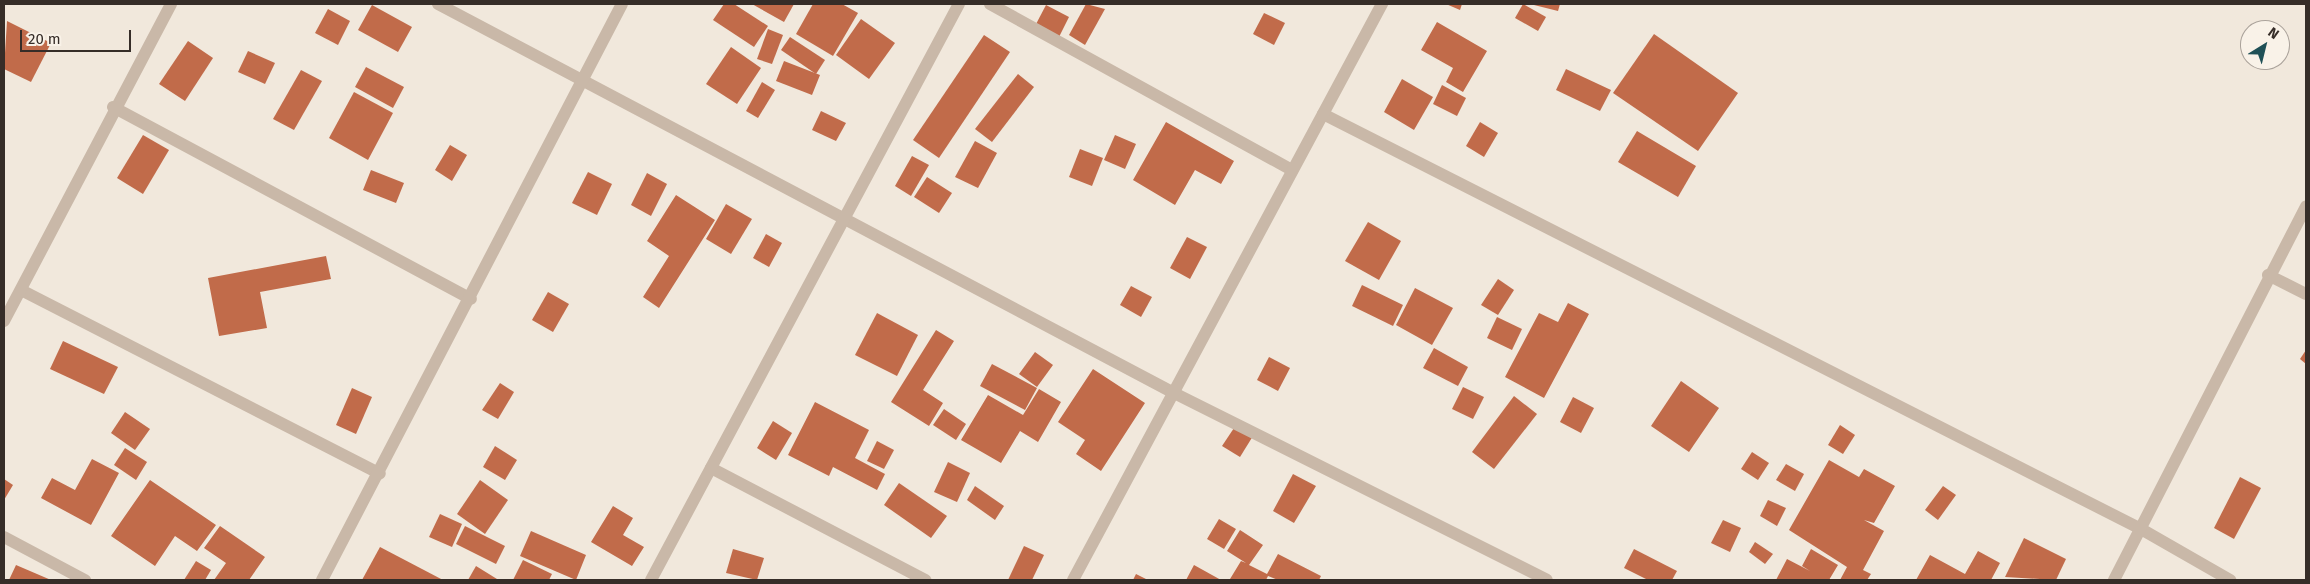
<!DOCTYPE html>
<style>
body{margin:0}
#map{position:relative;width:2310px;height:584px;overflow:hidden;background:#f1e8dc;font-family:"Fira Sans",sans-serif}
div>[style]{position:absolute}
.building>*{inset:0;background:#c16b4a}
.street>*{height:12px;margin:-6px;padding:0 6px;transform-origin:6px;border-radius:6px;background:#c9b8a8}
span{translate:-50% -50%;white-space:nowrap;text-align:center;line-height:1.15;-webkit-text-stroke:4px #f9f2e8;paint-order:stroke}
.frame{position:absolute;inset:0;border:5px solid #362d28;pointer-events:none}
.north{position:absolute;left:2240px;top:20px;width:50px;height:50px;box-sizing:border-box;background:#f9f2e8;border:1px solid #aba39b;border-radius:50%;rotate:36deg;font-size:14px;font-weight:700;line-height:20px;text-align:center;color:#362d28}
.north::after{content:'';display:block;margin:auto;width:18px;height:22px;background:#1f5056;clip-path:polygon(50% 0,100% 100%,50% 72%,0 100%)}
.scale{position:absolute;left:20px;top:30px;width:111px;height:22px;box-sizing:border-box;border:2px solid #362d28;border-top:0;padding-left:6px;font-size:15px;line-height:18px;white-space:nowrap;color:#362d28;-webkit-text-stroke:4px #f9f2e8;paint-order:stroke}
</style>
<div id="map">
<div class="building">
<i style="clip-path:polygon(724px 4px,734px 4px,768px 26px,754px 47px,713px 20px)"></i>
<i style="clip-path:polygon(752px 4px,794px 4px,784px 22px)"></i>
<i style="clip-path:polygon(813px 4px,842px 4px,858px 13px,833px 56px,796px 34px)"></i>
<i style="clip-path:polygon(1086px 4px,1105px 9px,1085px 45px,1069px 35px)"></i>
<i style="clip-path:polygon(1446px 4px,1462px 4px,1460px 10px)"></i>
<i style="clip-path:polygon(1523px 4px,1546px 17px,1538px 31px,1515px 18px)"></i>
<i style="clip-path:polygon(1530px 4px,1560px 4px,1558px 11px)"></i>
<i style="clip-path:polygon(372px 5px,412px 27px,398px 52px,358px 30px)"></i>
<i style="clip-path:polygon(1046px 5px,1069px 17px,1059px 37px,1035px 26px)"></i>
<i style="clip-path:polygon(328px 9px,350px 21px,338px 45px,315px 33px)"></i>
<i style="clip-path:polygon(1264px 13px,1285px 23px,1274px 45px,1253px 34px)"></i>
<i style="clip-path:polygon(861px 19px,895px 43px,869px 79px,836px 55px)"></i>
<i style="clip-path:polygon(7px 21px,51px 43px,31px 82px,4px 69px)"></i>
<i style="clip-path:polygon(1437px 22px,1487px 51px,1463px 92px,1446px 82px,1453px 68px,1421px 50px)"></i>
<i style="clip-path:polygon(768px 29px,783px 35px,772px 64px,757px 59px)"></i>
<i style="clip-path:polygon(1654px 34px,1738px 93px,1698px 151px,1613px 93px)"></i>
<i style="clip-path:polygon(984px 35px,1010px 52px,939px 158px,913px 140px)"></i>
<i style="clip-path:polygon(790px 37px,825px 60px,816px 74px,781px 50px)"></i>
<i style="clip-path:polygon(188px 41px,213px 58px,185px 101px,159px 84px)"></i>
<i style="clip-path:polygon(731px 47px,761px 68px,737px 104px,706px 84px)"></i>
<i style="clip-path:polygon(248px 51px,275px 63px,265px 84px,238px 72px)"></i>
<i style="clip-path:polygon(784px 61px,820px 75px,812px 95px,776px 81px)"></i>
<i style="clip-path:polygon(366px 67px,404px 87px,393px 108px,355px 87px)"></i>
<i style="clip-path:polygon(1566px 69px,1611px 90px,1600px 111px,1556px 90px)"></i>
<i style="clip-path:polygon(301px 70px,322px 81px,294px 130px,273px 119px)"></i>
<i style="clip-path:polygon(1018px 74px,1034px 87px,992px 142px,975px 129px)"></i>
<i style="clip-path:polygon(1402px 79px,1433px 97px,1414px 130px,1384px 112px)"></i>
<i style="clip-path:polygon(762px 82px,775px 90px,758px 118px,746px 111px)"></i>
<i style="clip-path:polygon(1442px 85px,1466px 98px,1457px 116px,1433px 104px)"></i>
<i style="clip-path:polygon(354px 92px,393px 113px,368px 160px,329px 138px)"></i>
<i style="clip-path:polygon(821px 111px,846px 123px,836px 141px,812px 130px)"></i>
<i style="clip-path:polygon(1166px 122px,1234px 161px,1221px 184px,1195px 170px,1175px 205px,1133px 180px)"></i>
<i style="clip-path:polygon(1480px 122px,1498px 133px,1484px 157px,1466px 146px)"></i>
<i style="clip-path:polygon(1637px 131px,1696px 166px,1678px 197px,1618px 162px)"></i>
<i style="clip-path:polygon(143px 135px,169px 150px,143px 194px,117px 178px)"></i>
<i style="clip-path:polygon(1115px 135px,1136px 144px,1125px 169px,1104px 160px)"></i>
<i style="clip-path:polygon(975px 141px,997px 153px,978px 188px,955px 177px)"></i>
<i style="clip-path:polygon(450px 145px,467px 155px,452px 181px,435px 170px)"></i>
<i style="clip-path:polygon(1080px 149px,1103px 158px,1092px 186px,1069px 177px)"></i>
<i style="clip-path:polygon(912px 156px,929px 165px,911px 196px,895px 186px)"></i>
<i style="clip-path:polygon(371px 170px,404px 183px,396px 203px,363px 190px)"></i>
<i style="clip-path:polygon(588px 172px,612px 184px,597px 215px,572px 203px)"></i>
<i style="clip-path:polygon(647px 173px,667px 184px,651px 216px,631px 205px)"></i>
<i style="clip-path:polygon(927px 177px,952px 193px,939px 213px,914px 197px)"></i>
<i style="clip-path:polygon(676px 195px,715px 220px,659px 308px,643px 297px,669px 256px,647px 241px)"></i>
<i style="clip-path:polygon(726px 204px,752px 219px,731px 254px,706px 239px)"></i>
<i style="clip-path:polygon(1368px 222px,1401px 241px,1379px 280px,1345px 261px)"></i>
<i style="clip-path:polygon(766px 234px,782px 243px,769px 267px,753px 258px)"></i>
<i style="clip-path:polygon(1187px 237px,1207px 247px,1190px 279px,1170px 268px)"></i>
<i style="clip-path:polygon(326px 256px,331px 279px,260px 292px,267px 328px,219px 336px,208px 278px)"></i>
<i style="clip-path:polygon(1498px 279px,1514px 290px,1498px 315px,1481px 305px)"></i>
<i style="clip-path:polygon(1362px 285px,1403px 305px,1393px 326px,1352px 306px)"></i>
<i style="clip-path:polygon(1131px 286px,1152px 297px,1141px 317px,1120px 305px)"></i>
<i style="clip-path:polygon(1415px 288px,1453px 308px,1432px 345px,1396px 325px)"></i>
<i style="clip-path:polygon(548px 292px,569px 304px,553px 332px,532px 320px)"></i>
<i style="clip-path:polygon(1568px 303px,1589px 314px,1544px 398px,1505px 377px,1539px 313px,1558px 322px)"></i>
<i style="clip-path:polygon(877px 313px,918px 335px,897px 376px,855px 355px)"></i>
<i style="clip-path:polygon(1497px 317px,1522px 329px,1512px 350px,1487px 338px)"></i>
<i style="clip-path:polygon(936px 330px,954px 341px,923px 390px,943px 403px,929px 426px,891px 402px)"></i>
<i style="clip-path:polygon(63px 341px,118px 367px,104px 394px,50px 369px)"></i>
<i style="clip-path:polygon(1434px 348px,1468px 367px,1458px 386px,1423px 368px)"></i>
<i style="clip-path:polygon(2306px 350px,2306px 364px,2300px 359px)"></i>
<i style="clip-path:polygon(1035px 352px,1053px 365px,1037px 387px,1019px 374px)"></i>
<i style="clip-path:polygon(1269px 357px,1290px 368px,1278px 391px,1257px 380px)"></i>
<i style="clip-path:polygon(992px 364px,1037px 388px,1025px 410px,980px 386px)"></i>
<i style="clip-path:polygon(1093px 369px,1145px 403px,1101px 471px,1076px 454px,1085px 440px,1058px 422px)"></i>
<i style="clip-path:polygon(1681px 381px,1719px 408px,1689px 452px,1651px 426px)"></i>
<i style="clip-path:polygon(500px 383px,514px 392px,498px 419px,482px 410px)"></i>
<i style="clip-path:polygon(1463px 387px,1484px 397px,1473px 419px,1452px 409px)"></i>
<i style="clip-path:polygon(352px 388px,372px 397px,356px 434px,336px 425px)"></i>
<i style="clip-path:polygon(1039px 389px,1061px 402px,1038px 442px,1020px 431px,1001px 463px,961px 440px,988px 395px,1023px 415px)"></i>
<i style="clip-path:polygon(1514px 396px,1537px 414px,1494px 469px,1472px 452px)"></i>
<i style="clip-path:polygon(1573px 397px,1594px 408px,1581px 433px,1560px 422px)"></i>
<i style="clip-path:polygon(815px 402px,869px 430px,855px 458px,885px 474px,877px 490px,833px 467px,829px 476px,788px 455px)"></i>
<i style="clip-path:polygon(944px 409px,966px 424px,956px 440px,933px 425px)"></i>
<i style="clip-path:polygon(125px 412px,150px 429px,135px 450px,111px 433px)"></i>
<i style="clip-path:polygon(773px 421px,792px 433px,776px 460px,757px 448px)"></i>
<i style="clip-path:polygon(1236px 425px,1253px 436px,1240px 457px,1222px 446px)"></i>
<i style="clip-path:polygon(1840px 425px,1855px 435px,1843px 454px,1828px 445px)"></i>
<i style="clip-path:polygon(877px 441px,894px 450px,884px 469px,867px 461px)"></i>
<i style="clip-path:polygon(495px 446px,517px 460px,505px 480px,483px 467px)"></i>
<i style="clip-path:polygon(125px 448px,147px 462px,136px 480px,114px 465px)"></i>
<i style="clip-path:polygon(1752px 452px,1769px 463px,1758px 480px,1741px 469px)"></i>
<i style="clip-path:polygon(92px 459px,119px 473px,91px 525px,41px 498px,52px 478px,75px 490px)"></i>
<i style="clip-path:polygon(1829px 460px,1859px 477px,1864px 469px,1895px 486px,1874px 523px,1864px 520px,1884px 531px,1863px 570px,1871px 574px,1867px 580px,1840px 580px,1847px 567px,1789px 530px)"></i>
<i style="clip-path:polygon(948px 462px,970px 473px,957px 502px,934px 492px)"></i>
<i style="clip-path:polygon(1786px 464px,1804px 474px,1795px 491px,1776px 480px)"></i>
<i style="clip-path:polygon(1293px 474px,1316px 486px,1294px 523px,1273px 511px)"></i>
<i style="clip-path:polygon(2240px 477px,2261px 488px,2234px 539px,2214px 528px)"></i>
<i style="clip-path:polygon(4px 479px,13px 485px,4px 500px)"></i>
<i style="clip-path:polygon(150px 480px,216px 525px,197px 551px,175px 536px,155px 566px,111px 536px)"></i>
<i style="clip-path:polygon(480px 480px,508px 500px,485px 534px,457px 514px)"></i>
<i style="clip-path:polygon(899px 483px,947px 516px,931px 538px,884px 505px)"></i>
<i style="clip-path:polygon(975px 486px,1004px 506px,995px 520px,967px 500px)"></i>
<i style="clip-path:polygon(1943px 486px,1956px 495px,1938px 520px,1925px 510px)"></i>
<i style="clip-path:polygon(1768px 500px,1786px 508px,1777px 526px,1760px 516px)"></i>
<i style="clip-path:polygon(613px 506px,633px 518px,623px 535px,644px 547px,632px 566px,591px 542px)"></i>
<i style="clip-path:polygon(440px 514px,462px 524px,452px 547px,429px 537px)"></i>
<i style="clip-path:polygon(1219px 519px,1236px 529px,1224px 549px,1207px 539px)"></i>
<i style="clip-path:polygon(1723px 520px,1741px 528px,1730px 552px,1711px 543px)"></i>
<i style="clip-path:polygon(220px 526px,265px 557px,249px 580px,214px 580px,226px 563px,204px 548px)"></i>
<i style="clip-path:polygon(465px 526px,505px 546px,496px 564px,456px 544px)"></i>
<i style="clip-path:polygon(1240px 530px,1263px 545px,1249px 565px,1267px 574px,1278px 554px,1321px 576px,1319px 580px,1278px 580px,1268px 576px,1266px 580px,1230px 579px,1241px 561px,1246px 563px,1227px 551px)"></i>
<i style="clip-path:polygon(531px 531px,586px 555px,576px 580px,520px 556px)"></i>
<i style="clip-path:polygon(2024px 538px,2066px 559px,2056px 580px,2005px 577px)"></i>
<i style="clip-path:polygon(1755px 542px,1773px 554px,1765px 564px,1749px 552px)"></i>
<i style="clip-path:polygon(1024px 546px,1044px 555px,1032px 580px,1008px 580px)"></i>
<i style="clip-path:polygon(380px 547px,443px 580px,362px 580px)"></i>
<i style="clip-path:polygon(733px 549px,764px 558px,757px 580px,726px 573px)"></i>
<i style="clip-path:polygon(1634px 549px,1677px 571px,1672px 580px,1648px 580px,1624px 568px)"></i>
<i style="clip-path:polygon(1811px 549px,1838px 565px,1829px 580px,1776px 580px,1787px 559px,1810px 571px,1802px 566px)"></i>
<i style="clip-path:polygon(1978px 551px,2000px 563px,1991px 580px,1916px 580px,1930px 555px,1965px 574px)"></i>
<i style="clip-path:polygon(523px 560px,552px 574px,549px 580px,513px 580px)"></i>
<i style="clip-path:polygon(196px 561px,211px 570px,205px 580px,184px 580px)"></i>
<i style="clip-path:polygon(16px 565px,51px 580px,9px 580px)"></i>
<i style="clip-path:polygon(1194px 565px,1221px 580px,1186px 580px)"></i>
<i style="clip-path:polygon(476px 566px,497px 579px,497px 580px,468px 580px)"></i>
<i style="clip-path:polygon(1136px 574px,1148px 580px,1133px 580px)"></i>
</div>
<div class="street">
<i style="left:438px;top:4px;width:830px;rotate:27.86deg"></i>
<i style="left:1172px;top:392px;width:419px;rotate:26.6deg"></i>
<i style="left:990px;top:4px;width:345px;rotate:28.8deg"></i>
<i style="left:113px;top:107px;width:406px;rotate:28.2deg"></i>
<i style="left:1323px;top:114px;width:917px;rotate:26.9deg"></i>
<i style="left:2141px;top:529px;width:103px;rotate:29.8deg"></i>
<i style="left:2268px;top:275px;width:42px;rotate:26.6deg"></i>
<i style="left:21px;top:290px;width:403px;rotate:27.1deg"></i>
<i style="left:4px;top:321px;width:358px;rotate:-62.2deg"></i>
<i style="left:711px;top:468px;width:242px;rotate:27.6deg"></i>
<i style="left:4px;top:537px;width:92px;rotate:28deg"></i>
<i style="left:322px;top:580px;width:649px;rotate:-62.49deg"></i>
<i style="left:651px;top:580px;width:653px;rotate:-61.87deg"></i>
<i style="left:1073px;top:580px;width:654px;rotate:-61.79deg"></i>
<i style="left:2114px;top:580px;width:420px;rotate:-62.8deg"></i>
</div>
<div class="frame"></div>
<div class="north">N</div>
<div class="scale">20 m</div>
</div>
